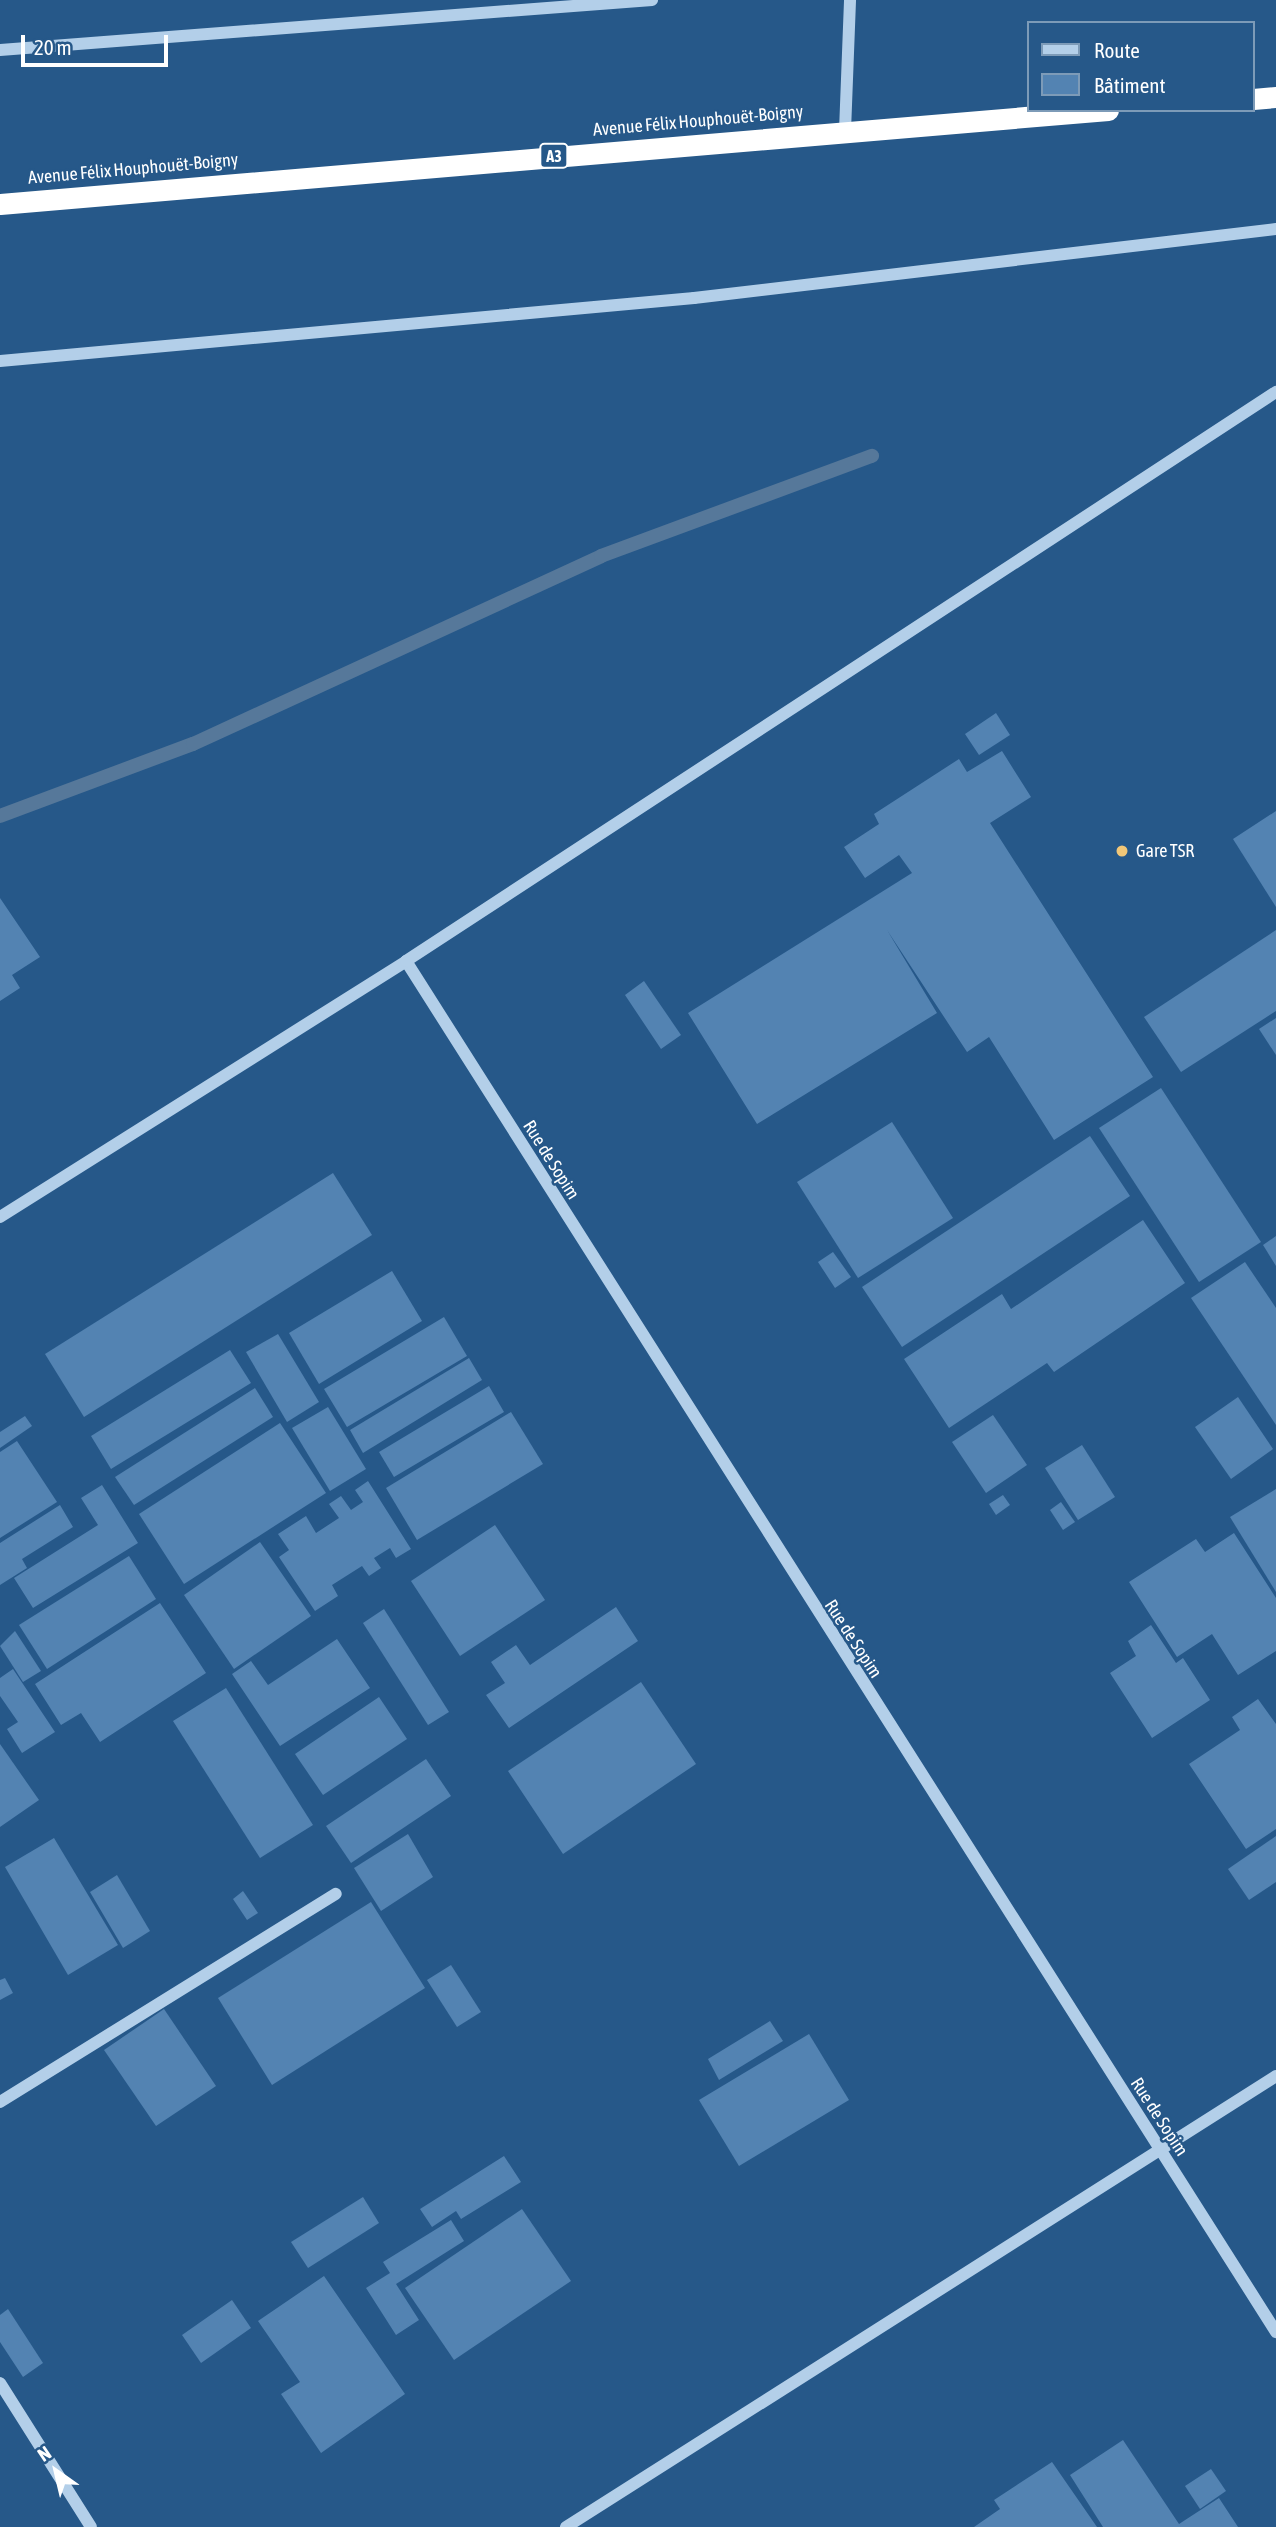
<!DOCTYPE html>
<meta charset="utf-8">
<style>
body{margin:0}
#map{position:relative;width:1276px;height:2527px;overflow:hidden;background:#265889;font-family:"Asap Condensed",sans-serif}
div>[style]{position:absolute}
.stream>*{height:14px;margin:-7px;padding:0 7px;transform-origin:7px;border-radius:7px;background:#56789a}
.building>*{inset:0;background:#5383b2}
.minor>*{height:12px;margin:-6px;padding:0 6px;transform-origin:6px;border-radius:6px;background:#b3cfe9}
.highway>*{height:21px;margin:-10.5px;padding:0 10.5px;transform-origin:10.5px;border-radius:10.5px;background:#fff}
.dots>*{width:19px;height:19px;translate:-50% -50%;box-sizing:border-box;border:4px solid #265889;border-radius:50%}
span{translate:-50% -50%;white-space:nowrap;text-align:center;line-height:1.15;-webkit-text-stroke:5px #265889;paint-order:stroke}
.shield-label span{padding:2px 5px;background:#265889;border:2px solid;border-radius:5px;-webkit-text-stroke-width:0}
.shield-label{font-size:16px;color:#fff;font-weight:700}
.street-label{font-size:18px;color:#fff}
.poi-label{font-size:18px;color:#fff}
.left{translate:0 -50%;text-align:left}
.legend{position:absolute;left:1027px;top:21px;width:228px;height:91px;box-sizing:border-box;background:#265889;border:2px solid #7d9bb8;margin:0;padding:9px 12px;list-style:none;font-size:21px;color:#fff}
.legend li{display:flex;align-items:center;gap:14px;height:35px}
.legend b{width:35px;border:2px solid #7d9bb8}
.north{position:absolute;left:21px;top:2436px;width:70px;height:70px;-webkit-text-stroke:5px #265889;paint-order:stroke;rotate:326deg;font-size:19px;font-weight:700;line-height:28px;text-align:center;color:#fff}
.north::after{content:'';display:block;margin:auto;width:24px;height:32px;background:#fff;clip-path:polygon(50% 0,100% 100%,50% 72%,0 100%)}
.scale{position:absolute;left:21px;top:35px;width:147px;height:32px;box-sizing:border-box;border:4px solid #fff;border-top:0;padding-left:9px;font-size:21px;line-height:24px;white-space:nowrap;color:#fff;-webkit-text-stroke:5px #265889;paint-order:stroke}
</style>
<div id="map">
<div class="stream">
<i style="left:0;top:816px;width:206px;rotate:-20.5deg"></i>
<i style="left:193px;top:744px;width:449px;rotate:-24.7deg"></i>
<i style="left:601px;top:556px;width:289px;rotate:-20.3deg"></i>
</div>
<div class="building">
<i style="clip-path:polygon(996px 713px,1010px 735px,979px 755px,965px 734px)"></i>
<i style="clip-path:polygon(1002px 751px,1031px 797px,990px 823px,1153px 1077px,1054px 1140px,989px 1037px,967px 1052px,887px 930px,937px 1013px,757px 1124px,688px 1013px,912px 873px,899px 855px,865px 878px,844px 847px,879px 824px,874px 814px,959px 759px,967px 772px)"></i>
<i style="clip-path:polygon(1276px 811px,1276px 907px,1233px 839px)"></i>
<i style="clip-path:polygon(0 898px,40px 957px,12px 975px,20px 988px,0 1001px)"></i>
<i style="clip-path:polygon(1276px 930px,1276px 1011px,1181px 1072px,1144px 1017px)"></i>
<i style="clip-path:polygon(644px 981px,681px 1035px,661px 1049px,625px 995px)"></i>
<i style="clip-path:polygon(1276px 1018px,1276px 1055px,1259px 1029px)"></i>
<i style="clip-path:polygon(1161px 1088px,1261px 1242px,1199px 1282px,1099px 1128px)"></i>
<i style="clip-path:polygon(892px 1122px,953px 1218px,858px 1278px,797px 1182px)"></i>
<i style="clip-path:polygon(1090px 1136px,1130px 1196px,902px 1347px,862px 1287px)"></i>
<i style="clip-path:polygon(333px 1173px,372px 1235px,84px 1417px,45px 1354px)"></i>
<i style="clip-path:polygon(1143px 1220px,1185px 1283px,1054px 1372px,1047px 1363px,949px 1428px,904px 1359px,1002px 1294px,1011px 1309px)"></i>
<i style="clip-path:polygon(1276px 1236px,1276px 1266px,1263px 1245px)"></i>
<i style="clip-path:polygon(833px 1252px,851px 1277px,835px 1288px,818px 1262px)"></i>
<i style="clip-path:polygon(1245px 1262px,1276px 1308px,1276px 1425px,1191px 1298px)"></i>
<i style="clip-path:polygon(392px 1271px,422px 1321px,319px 1384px,289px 1333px)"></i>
<i style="clip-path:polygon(444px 1317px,467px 1356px,347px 1427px,324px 1389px)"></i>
<i style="clip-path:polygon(278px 1334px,319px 1402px,287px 1422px,246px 1352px)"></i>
<i style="clip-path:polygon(230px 1350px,251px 1383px,111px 1469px,91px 1436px)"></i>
<i style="clip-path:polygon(469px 1358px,482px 1380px,363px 1453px,350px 1430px)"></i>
<i style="clip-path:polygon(489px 1386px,504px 1412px,394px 1477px,379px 1452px)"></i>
<i style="clip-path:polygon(255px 1388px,273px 1417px,134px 1505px,115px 1477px)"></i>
<i style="clip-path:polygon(1238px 1397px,1273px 1449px,1231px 1479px,1195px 1427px)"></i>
<i style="clip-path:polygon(328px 1407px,366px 1469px,330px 1491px,292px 1428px)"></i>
<i style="clip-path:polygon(511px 1412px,543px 1464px,417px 1540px,386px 1488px)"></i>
<i style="clip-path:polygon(993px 1415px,1027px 1465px,986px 1493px,952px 1442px)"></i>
<i style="clip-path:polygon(25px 1416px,32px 1426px,0 1448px,0 1432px)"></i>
<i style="clip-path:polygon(280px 1423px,326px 1493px,184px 1584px,139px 1514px)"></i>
<i style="clip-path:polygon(17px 1441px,57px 1502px,0 1538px,0 1452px)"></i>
<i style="clip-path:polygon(1082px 1445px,1115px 1497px,1078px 1520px,1045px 1468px)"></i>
<i style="clip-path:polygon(368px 1481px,411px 1549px,396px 1558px,390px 1548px,374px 1558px,381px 1568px,369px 1576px,362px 1566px,332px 1585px,338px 1596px,315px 1611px,279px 1557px,289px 1550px,278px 1534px,306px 1516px,316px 1533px,339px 1518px,329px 1504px,341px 1496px,351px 1510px,363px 1502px,355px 1490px)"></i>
<i style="clip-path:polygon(102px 1485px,138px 1543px,33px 1608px,14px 1578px,98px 1525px,81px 1498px)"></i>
<i style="clip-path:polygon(1276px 1489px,1276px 1592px,1230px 1517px)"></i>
<i style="clip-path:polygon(1003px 1495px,1010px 1505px,996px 1515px,989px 1504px)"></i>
<i style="clip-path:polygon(1061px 1502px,1075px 1522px,1063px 1530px,1050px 1510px)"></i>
<i style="clip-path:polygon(60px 1505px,73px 1527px,22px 1559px,27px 1568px,0 1585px,0 1543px)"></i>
<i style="clip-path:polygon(495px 1525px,545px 1600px,460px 1656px,411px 1581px)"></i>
<i style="clip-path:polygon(1234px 1533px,1276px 1598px,1276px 1651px,1238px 1675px,1212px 1634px,1177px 1657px,1129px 1582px,1196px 1539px,1205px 1552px)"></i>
<i style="clip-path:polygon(260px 1542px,311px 1616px,234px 1669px,184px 1595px)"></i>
<i style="clip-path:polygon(129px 1556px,156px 1599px,47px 1669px,19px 1625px)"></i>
<i style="clip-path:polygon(160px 1603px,206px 1673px,100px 1742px,81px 1713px,61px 1725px,35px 1684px)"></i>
<i style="clip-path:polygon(616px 1607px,638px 1641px,509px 1728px,486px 1695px,505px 1683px,491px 1662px,516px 1645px,530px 1665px)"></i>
<i style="clip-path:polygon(384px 1609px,449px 1712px,428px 1725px,363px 1623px)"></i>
<i style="clip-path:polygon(1151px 1625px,1176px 1663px,1183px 1658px,1210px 1700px,1152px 1738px,1110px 1673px,1136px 1656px,1128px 1641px)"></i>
<i style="clip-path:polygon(15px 1631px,41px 1671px,23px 1682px,0 1646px)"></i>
<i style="clip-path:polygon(337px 1639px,370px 1688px,280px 1746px,232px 1674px,251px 1661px,268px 1685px)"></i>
<i style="clip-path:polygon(13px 1669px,55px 1732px,22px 1753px,7px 1729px,18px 1722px,0 1696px,0 1678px)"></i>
<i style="clip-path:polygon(641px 1682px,696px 1764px,563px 1854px,508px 1771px)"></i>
<i style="clip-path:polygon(226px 1688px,313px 1825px,260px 1858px,173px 1721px)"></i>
<i style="clip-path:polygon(379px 1697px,407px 1739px,323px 1795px,295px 1754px)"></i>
<i style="clip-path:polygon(1258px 1699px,1276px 1724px,1276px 1829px,1246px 1849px,1189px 1764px,1240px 1730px,1232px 1717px)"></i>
<i style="clip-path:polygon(0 1744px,39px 1800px,0 1827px)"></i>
<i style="clip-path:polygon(426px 1759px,451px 1796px,351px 1863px,326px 1826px)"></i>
<i style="clip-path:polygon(408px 1834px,433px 1877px,381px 1911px,354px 1868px)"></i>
<i style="clip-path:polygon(1276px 1836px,1276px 1882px,1249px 1900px,1228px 1869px)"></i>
<i style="clip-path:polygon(54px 1838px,118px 1945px,68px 1975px,5px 1867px)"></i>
<i style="clip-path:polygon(117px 1875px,150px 1931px,123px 1948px,90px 1892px)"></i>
<i style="clip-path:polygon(243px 1891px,258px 1913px,247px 1920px,233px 1899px)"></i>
<i style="clip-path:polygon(371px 1902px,425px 1988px,272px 2085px,218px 1998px)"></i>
<i style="clip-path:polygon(451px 1965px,481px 2012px,457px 2027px,427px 1980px)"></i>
<i style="clip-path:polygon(5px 1978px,13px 1993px,0 2000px,0 1980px)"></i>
<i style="clip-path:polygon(164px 2009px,216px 2086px,156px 2126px,104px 2050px)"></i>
<i style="clip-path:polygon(770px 2021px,783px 2041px,719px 2080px,708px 2059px)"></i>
<i style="clip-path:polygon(809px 2034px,849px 2100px,739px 2166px,699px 2100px)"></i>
<i style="clip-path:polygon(504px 2156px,521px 2182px,461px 2219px,456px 2211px,432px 2227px,420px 2209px)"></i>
<i style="clip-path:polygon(363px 2197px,379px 2223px,308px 2268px,291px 2242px)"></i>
<i style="clip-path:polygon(522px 2209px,571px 2281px,454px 2360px,405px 2288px)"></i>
<i style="clip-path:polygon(451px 2220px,464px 2241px,396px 2284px,419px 2320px,396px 2335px,366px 2288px,390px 2273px,383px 2262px)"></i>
<i style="clip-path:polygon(324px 2276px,405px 2394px,321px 2453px,281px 2394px,300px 2382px,258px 2321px)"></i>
<i style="clip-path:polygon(232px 2300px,251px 2328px,201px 2363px,182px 2335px)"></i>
<i style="clip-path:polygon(8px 2309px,43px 2363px,23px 2377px,0 2342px,0 2315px)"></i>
<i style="clip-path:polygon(1123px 2440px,1179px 2524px,1219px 2498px,1238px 2527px,1103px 2527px,1070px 2475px)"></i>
<i style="clip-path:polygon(1052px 2462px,1097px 2527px,974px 2527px,1000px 2509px,994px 2500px)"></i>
<i style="clip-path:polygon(1211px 2469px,1226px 2491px,1200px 2509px,1185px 2486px)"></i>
</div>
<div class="minor">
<i style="left:0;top:50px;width:654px;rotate:-4.39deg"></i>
<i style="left:845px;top:131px;width:131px;rotate:-87.8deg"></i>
<i style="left:0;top:361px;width:697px;rotate:-5.19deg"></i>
<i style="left:694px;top:298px;width:586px;rotate:-6.76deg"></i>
<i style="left:406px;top:961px;width:1624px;rotate:57.6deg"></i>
<i style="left:0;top:1217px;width:480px;rotate:-32.2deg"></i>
<i style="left:406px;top:961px;width:1040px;rotate:-33.19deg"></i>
<i style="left:0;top:2102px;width:395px;rotate:-31.8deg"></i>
<i style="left:0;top:2383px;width:170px;rotate:57.7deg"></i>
<i style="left:566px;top:2527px;width:841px;rotate:-32.42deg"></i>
</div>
<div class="highway">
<i style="left:1253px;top:99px;width:23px;rotate:-5deg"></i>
<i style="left:0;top:204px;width:1112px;rotate:-4.85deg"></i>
</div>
<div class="dots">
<i style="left:1122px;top:851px;background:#f2c778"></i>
</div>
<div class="shield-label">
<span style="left:554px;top:156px">A3</span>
</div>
<div class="street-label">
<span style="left:698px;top:121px;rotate:-5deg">Avenue Félix Houphouët-Boigny</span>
<span style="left:133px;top:169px;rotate:-5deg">Avenue Félix Houphouët-Boigny</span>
<span style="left:551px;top:1160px;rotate:58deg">Rue de Sopim</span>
<span style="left:853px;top:1639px;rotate:57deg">Rue de Sopim</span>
<span style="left:1159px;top:2117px;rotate:57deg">Rue de Sopim</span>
</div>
<div class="poi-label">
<span class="left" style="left:1136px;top:851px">Gare TSR</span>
</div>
<ul class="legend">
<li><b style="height:9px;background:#b3cfe9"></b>Route</li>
<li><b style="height:19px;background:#5383b2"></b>Bâtiment</li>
</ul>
<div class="north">N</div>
<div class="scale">20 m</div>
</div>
